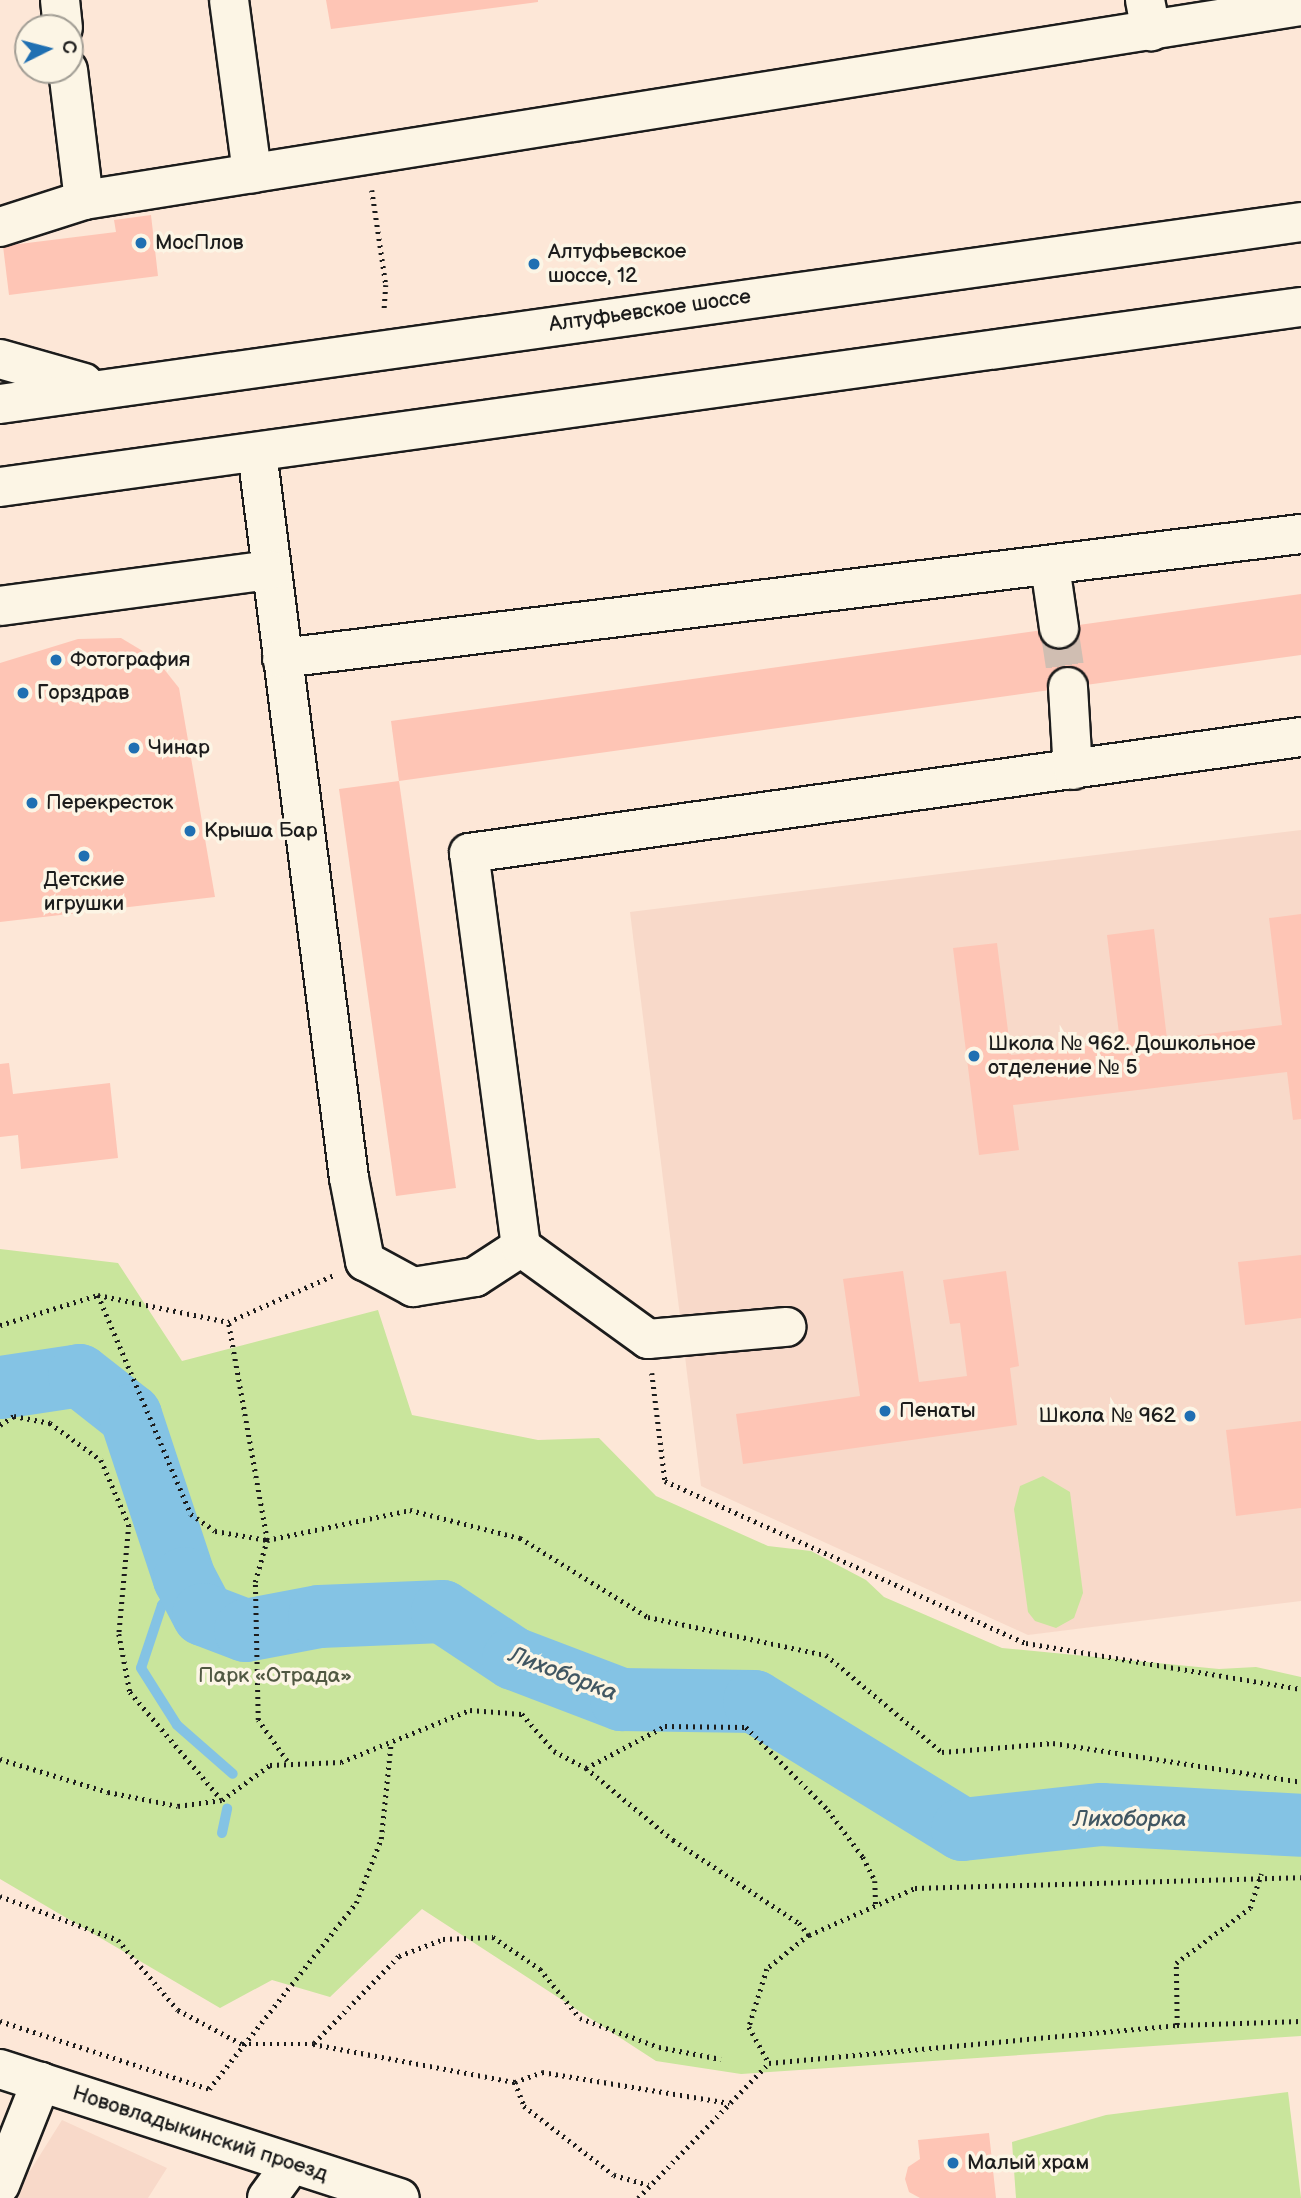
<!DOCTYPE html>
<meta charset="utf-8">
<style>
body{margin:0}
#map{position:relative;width:1301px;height:2198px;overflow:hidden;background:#fde7d7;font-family:"Balsamiq Sans",sans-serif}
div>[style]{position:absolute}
.built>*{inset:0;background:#f8d9c9}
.green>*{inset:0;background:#c9e59c}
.stream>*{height:10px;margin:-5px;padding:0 5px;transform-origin:5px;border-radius:5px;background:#84c3e4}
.river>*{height:63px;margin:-31.5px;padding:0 31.5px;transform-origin:31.5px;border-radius:31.5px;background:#84c3e4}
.building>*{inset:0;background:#fec5b5}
.minor-tunnel>*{height:38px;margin-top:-19px;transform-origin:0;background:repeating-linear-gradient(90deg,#d0beb2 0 38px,transparent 0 57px)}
.path>*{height:4.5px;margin-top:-2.25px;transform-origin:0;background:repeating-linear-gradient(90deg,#1c1c1c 0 2px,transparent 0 7px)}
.roads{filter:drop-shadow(2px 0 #1c1c1c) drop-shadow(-2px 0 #1c1c1c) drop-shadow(0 2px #1c1c1c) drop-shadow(0 -2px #1c1c1c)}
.minor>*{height:38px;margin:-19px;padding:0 19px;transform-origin:19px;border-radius:19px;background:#fcf5e5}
.major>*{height:38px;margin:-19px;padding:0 19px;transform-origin:19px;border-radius:19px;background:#fcf5e5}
.dots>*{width:19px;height:19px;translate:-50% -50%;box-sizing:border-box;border:4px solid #fcf5e5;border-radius:50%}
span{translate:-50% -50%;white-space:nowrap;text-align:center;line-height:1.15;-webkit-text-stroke:7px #fcf5e5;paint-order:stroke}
.poi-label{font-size:21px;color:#1c1c1c}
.left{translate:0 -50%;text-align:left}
.right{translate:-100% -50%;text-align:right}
.street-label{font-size:21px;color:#1c1c1c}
.park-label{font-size:21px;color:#505842}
.water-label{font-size:23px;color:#405662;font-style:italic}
.north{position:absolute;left:14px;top:14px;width:70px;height:70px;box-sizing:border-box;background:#fcf5e5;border:2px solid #a29e95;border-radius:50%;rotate:84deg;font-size:19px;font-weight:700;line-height:28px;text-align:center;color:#1c1c1c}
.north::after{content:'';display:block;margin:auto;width:24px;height:32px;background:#1f6fb2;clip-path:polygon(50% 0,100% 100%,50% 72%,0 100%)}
</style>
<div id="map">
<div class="built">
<i style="clip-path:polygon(1301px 830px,1301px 1601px,1028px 1635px,701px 1486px,630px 912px)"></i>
<i style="clip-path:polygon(62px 2120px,167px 2168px,148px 2198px,0 2198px,0 2161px,30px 2171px)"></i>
</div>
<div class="green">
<i style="clip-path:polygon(0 1249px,118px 1263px,182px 1361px,378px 1310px,412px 1415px,538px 1440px,599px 1438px,656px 1496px,768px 1546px,811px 1551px,866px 1580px,884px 1597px,1002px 1648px,1219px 1669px,1256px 1667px,1301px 1677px,1301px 2036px,741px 2074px,656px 2061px,422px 1909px,330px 1997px,272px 1980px,220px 2008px,0 1879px)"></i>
<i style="clip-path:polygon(1043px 1476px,1070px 1492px,1083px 1593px,1074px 1618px,1056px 1628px,1035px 1621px,1028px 1612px,1014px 1509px,1020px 1486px)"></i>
<i style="clip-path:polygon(1288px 2092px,1301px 2198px,1016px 2198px,1012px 2142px,1106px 2115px)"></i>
</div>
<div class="stream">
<i style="left:184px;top:1578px;width:35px;rotate:129deg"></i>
<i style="left:162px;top:1605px;width:66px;rotate:108.4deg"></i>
<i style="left:141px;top:1668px;width:67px;rotate:57.7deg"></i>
<i style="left:177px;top:1725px;width:74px;rotate:41.2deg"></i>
<i style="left:222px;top:1833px;width:25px;rotate:-78deg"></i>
</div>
<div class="river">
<i style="left:0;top:1387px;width:80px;rotate:-8.6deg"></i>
<i style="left:79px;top:1375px;width:65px;rotate:38.1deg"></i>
<i style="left:130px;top:1415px;width:172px;rotate:71.7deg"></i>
<i style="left:184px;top:1578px;width:41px;rotate:62.2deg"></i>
<i style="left:203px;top:1614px;width:45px;rotate:20.9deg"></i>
<i style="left:245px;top:1630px;width:75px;rotate:-10.7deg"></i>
<i style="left:319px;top:1616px;width:123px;rotate:-2.3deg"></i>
<i style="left:442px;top:1611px;width:85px;rotate:33.5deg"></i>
<i style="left:513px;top:1658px;width:116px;rotate:20.8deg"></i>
<i style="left:621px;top:1699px;width:133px;rotate:0.9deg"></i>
<i style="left:754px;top:1701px;width:244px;rotate:31.6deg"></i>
<i style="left:962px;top:1829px;width:140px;rotate:-6.2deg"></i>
<i style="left:1101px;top:1814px;width:200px;rotate:3.1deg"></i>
</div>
<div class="building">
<i style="clip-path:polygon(326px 0,538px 0,538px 2px,331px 29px)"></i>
<i style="clip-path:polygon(151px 215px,158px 276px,9px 295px,3px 246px,116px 232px,114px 220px)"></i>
<i style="clip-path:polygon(1301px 594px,1301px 655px,399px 781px,391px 721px)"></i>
<i style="clip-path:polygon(121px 638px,156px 659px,179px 688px,215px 897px,0 922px,0 663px,78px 639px)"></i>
<i style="clip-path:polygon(399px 781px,456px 1188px,396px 1196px,339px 789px)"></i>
<i style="clip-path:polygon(1301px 914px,1301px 1119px,1293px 1120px,1287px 1072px,1013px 1105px,1019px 1150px,979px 1155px,953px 948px,997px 943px,1011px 1055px,1120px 1042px,1107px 935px,1154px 929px,1167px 1039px,1282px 1025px,1269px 918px)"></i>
<i style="clip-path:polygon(9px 1063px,13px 1094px,110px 1083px,118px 1158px,21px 1169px,18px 1135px,0 1137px,0 1064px)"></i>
<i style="clip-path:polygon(1301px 1255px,1301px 1318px,1245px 1325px,1238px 1262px)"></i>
<i style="clip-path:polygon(903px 1271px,919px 1382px,967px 1376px,960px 1323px,950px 1324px,943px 1280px,1006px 1271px,1019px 1366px,1010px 1368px,1017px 1425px,743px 1464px,736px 1414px,860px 1396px,843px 1279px)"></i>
<i style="clip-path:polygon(1301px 1421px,1301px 1508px,1236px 1516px,1226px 1430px)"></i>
<i style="clip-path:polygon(989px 2133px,996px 2198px,920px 2198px,909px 2192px,905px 2179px,908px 2167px,920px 2159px,918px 2140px)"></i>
</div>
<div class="minor-tunnel">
<i style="left:1059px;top:628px;width:60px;rotate:81.3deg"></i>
</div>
<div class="path">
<i style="left:372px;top:190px;width:96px;rotate:81.6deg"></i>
<i style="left:386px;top:285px;width:26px;rotate:94deg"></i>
<i style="left:98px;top:1295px;width:238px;rotate:67deg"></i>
<i style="left:191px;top:1514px;width:29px;rotate:35deg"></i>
<i style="left:215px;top:1531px;width:53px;rotate:9.8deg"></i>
<i style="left:267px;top:1540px;width:146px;rotate:-11.8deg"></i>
<i style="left:410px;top:1510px;width:114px;rotate:14.3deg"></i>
<i style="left:520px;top:1538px;width:150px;rotate:31.7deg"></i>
<i style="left:648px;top:1617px;width:182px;rotate:12.1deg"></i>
<i style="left:826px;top:1655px;width:151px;rotate:39.9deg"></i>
<i style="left:942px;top:1752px;width:111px;rotate:-4.6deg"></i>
<i style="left:1053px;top:1743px;width:251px;rotate:8.9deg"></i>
<i style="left:0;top:1325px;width:102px;rotate:-17deg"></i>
<i style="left:98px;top:1295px;width:133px;rotate:11.7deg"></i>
<i style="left:652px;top:1373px;width:109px;rotate:83.1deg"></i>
<i style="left:665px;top:1481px;width:396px;rotate:24.2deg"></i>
<i style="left:1026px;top:1643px;width:279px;rotate:9.5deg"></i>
<i style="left:0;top:1425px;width:17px;rotate:-33deg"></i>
<i style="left:14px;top:1416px;width:37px;rotate:11deg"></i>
<i style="left:50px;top:1423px;width:63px;rotate:36deg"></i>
<i style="left:101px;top:1460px;width:71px;rotate:66.7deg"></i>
<i style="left:129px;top:1525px;width:109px;rotate:95.2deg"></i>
<i style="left:119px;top:1634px;width:59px;rotate:79.3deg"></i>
<i style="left:130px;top:1692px;width:140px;rotate:49.6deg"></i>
<i style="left:0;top:1759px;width:113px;rotate:17deg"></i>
<i style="left:108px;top:1792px;width:71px;rotate:11.3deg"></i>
<i style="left:178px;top:1806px;width:44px;rotate:-7.8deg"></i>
<i style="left:222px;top:1800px;width:59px;rotate:-36.1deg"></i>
<i style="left:270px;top:1765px;width:71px;rotate:-2.4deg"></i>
<i style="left:341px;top:1762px;width:139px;rotate:-22deg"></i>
<i style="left:470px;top:1710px;width:52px;rotate:4.4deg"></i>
<i style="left:522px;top:1714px;width:49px;rotate:49.1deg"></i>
<i style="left:554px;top:1751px;width:36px;rotate:28deg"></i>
<i style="left:586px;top:1768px;width:113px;rotate:39.6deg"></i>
<i style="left:673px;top:1840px;width:151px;rotate:33.4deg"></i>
<i style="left:799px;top:1923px;width:16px;rotate:50deg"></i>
<i style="left:809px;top:1935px;width:116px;rotate:-23.9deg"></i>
<i style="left:915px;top:1888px;width:386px;rotate:-1.6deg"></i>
<i style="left:287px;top:1761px;width:50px;rotate:-125.3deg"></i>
<i style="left:258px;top:1720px;width:138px;rotate:-91.2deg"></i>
<i style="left:255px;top:1582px;width:44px;rotate:-74.1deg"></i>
<i style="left:267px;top:1540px;width:221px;rotate:-100.1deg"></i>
<i style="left:228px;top:1322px;width:116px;rotate:-23.9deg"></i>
<i style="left:586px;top:1768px;width:89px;rotate:-28deg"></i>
<i style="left:665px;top:1726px;width:81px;rotate:0.7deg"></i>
<i style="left:746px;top:1727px;width:117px;rotate:45.3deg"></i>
<i style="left:828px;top:1810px;width:59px;rotate:53.3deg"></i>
<i style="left:863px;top:1857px;width:27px;rotate:63deg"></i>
<i style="left:875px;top:1881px;width:26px;rotate:88deg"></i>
<i style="left:0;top:1896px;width:126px;rotate:20.4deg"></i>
<i style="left:118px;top:1940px;width:92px;rotate:49.4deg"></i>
<i style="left:178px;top:2010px;width:72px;rotate:28deg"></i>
<i style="left:242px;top:2044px;width:71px"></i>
<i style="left:313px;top:2044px;width:206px;rotate:10.7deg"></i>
<i style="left:515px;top:2082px;width:26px;rotate:69deg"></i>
<i style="left:524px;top:2106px;width:113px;rotate:37.5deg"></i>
<i style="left:614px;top:2175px;width:36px;rotate:16deg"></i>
<i style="left:809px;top:1935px;width:54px;rotate:141deg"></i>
<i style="left:767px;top:1969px;width:61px;rotate:107.2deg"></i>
<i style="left:749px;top:2027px;width:41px;rotate:60.9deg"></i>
<i style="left:769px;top:2063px;width:410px;rotate:-5.3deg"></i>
<i style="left:1177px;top:2025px;width:124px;rotate:-1.8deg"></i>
<i style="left:0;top:2021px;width:220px;rotate:18deg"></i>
<i style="left:209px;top:2089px;width:237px;rotate:-51.7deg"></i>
<i style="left:356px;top:1903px;width:69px;rotate:-68.7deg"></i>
<i style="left:381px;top:1839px;width:97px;rotate:-84.1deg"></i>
<i style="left:1177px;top:2025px;width:62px;rotate:-90.9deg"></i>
<i style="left:1176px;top:1963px;width:92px;rotate:-36.6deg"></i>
<i style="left:1250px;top:1908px;width:36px;rotate:-72deg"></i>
<i style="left:314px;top:2043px;width:122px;rotate:-45.7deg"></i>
<i style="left:399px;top:1956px;width:47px;rotate:-21.1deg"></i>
<i style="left:443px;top:1939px;width:50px;rotate:-2.3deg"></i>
<i style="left:493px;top:1937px;width:57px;rotate:34.2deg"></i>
<i style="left:540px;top:1969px;width:63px;rotate:50.8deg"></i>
<i style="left:580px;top:2018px;width:84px;rotate:20.2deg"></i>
<i style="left:659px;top:2047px;width:63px;rotate:11deg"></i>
<i style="left:515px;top:2082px;width:29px;rotate:-20deg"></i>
<i style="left:542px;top:2072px;width:190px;rotate:9.4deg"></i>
<i style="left:638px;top:2198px;width:188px;rotate:-45.9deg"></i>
</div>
<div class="roads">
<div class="minor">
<i style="left:60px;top:0;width:28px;rotate:84deg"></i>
<i style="left:229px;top:0;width:175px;rotate:82.4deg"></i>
<i style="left:1145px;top:0;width:32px;rotate:79deg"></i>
<i style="left:68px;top:70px;width:131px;rotate:83deg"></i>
<i style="left:0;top:227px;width:88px;rotate:-17.8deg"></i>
<i style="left:84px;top:200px;width:1232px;rotate:-9.06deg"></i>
<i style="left:257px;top:452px;width:732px;rotate:82.78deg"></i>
<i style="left:349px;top:1178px;width:85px;rotate:79.1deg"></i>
<i style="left:365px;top:1261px;width:55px;rotate:28.4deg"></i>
<i style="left:413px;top:1287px;width:63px;rotate:-9.2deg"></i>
<i style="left:475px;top:1277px;width:55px;rotate:-33.1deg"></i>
<i style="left:521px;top:1247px;width:397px;rotate:-97.5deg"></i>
<i style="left:469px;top:853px;width:840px;rotate:-7.94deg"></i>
<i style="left:1050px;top:566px;width:63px;rotate:81.7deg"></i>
<i style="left:0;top:606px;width:272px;rotate:-7.6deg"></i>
<i style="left:282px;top:658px;width:1027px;rotate:-6.94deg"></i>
<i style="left:1068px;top:687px;width:83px;rotate:86.6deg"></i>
<i style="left:521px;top:1247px;width:157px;rotate:35.9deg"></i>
<i style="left:648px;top:1339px;width:139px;rotate:-5deg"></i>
<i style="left:0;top:2069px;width:420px;rotate:17.9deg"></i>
<i style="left:0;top:2185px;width:111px;rotate:-68.3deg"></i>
<i style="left:267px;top:2198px;width:39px;rotate:-54deg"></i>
</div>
<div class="major">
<i style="left:0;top:359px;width:87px;rotate:15.9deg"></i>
<i style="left:0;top:404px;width:1314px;rotate:-7.96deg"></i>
<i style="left:0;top:487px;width:1313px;rotate:-7.88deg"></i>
</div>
</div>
<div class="dots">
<i style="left:141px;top:243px;background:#1f6fb2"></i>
<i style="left:534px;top:264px;background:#1f6fb2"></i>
<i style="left:56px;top:660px;background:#1f6fb2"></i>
<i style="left:23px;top:693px;background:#1f6fb2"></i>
<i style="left:134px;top:748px;background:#1f6fb2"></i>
<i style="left:32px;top:803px;background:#1f6fb2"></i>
<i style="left:190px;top:831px;background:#1f6fb2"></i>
<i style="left:84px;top:856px;background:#1f6fb2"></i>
<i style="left:974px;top:1056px;background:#1f6fb2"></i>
<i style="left:885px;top:1411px;background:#1f6fb2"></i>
<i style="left:1190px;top:1416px;background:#1f6fb2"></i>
<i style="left:953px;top:2163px;background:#1f6fb2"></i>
</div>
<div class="poi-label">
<span class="left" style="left:155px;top:243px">МосПлов</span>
<span class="left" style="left:548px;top:264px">Алтуфьевское<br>шоссе, 12</span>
<span class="left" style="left:70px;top:660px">Фотография</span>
<span class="left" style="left:37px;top:693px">Горздрав</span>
<span class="left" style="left:148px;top:748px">Чинар</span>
<span class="left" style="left:46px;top:803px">Перекресток</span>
<span class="left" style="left:204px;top:831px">Крыша Бар</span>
<span style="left:84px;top:892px">Детские<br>игрушки</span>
<span class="left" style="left:988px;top:1056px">Школа № 962. Дошкольное<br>отделение № 5</span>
<span class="left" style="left:899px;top:1411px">Пенаты</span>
<span class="right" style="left:1176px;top:1416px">Школа № 962</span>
<span class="left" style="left:967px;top:2163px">Малый храм</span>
</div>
<div class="street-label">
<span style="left:650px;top:311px;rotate:-8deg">Алтуфьевское шоссе</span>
<span style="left:200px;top:2134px;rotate:18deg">Нововладыкинский проезд</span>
</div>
<div class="park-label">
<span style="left:275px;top:1676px">Парк «Отрада»</span>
</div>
<div class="water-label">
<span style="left:563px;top:1674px;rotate:21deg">Лихоборка</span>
<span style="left:1130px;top:1819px">Лихоборка</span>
</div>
<div class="north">С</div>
</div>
